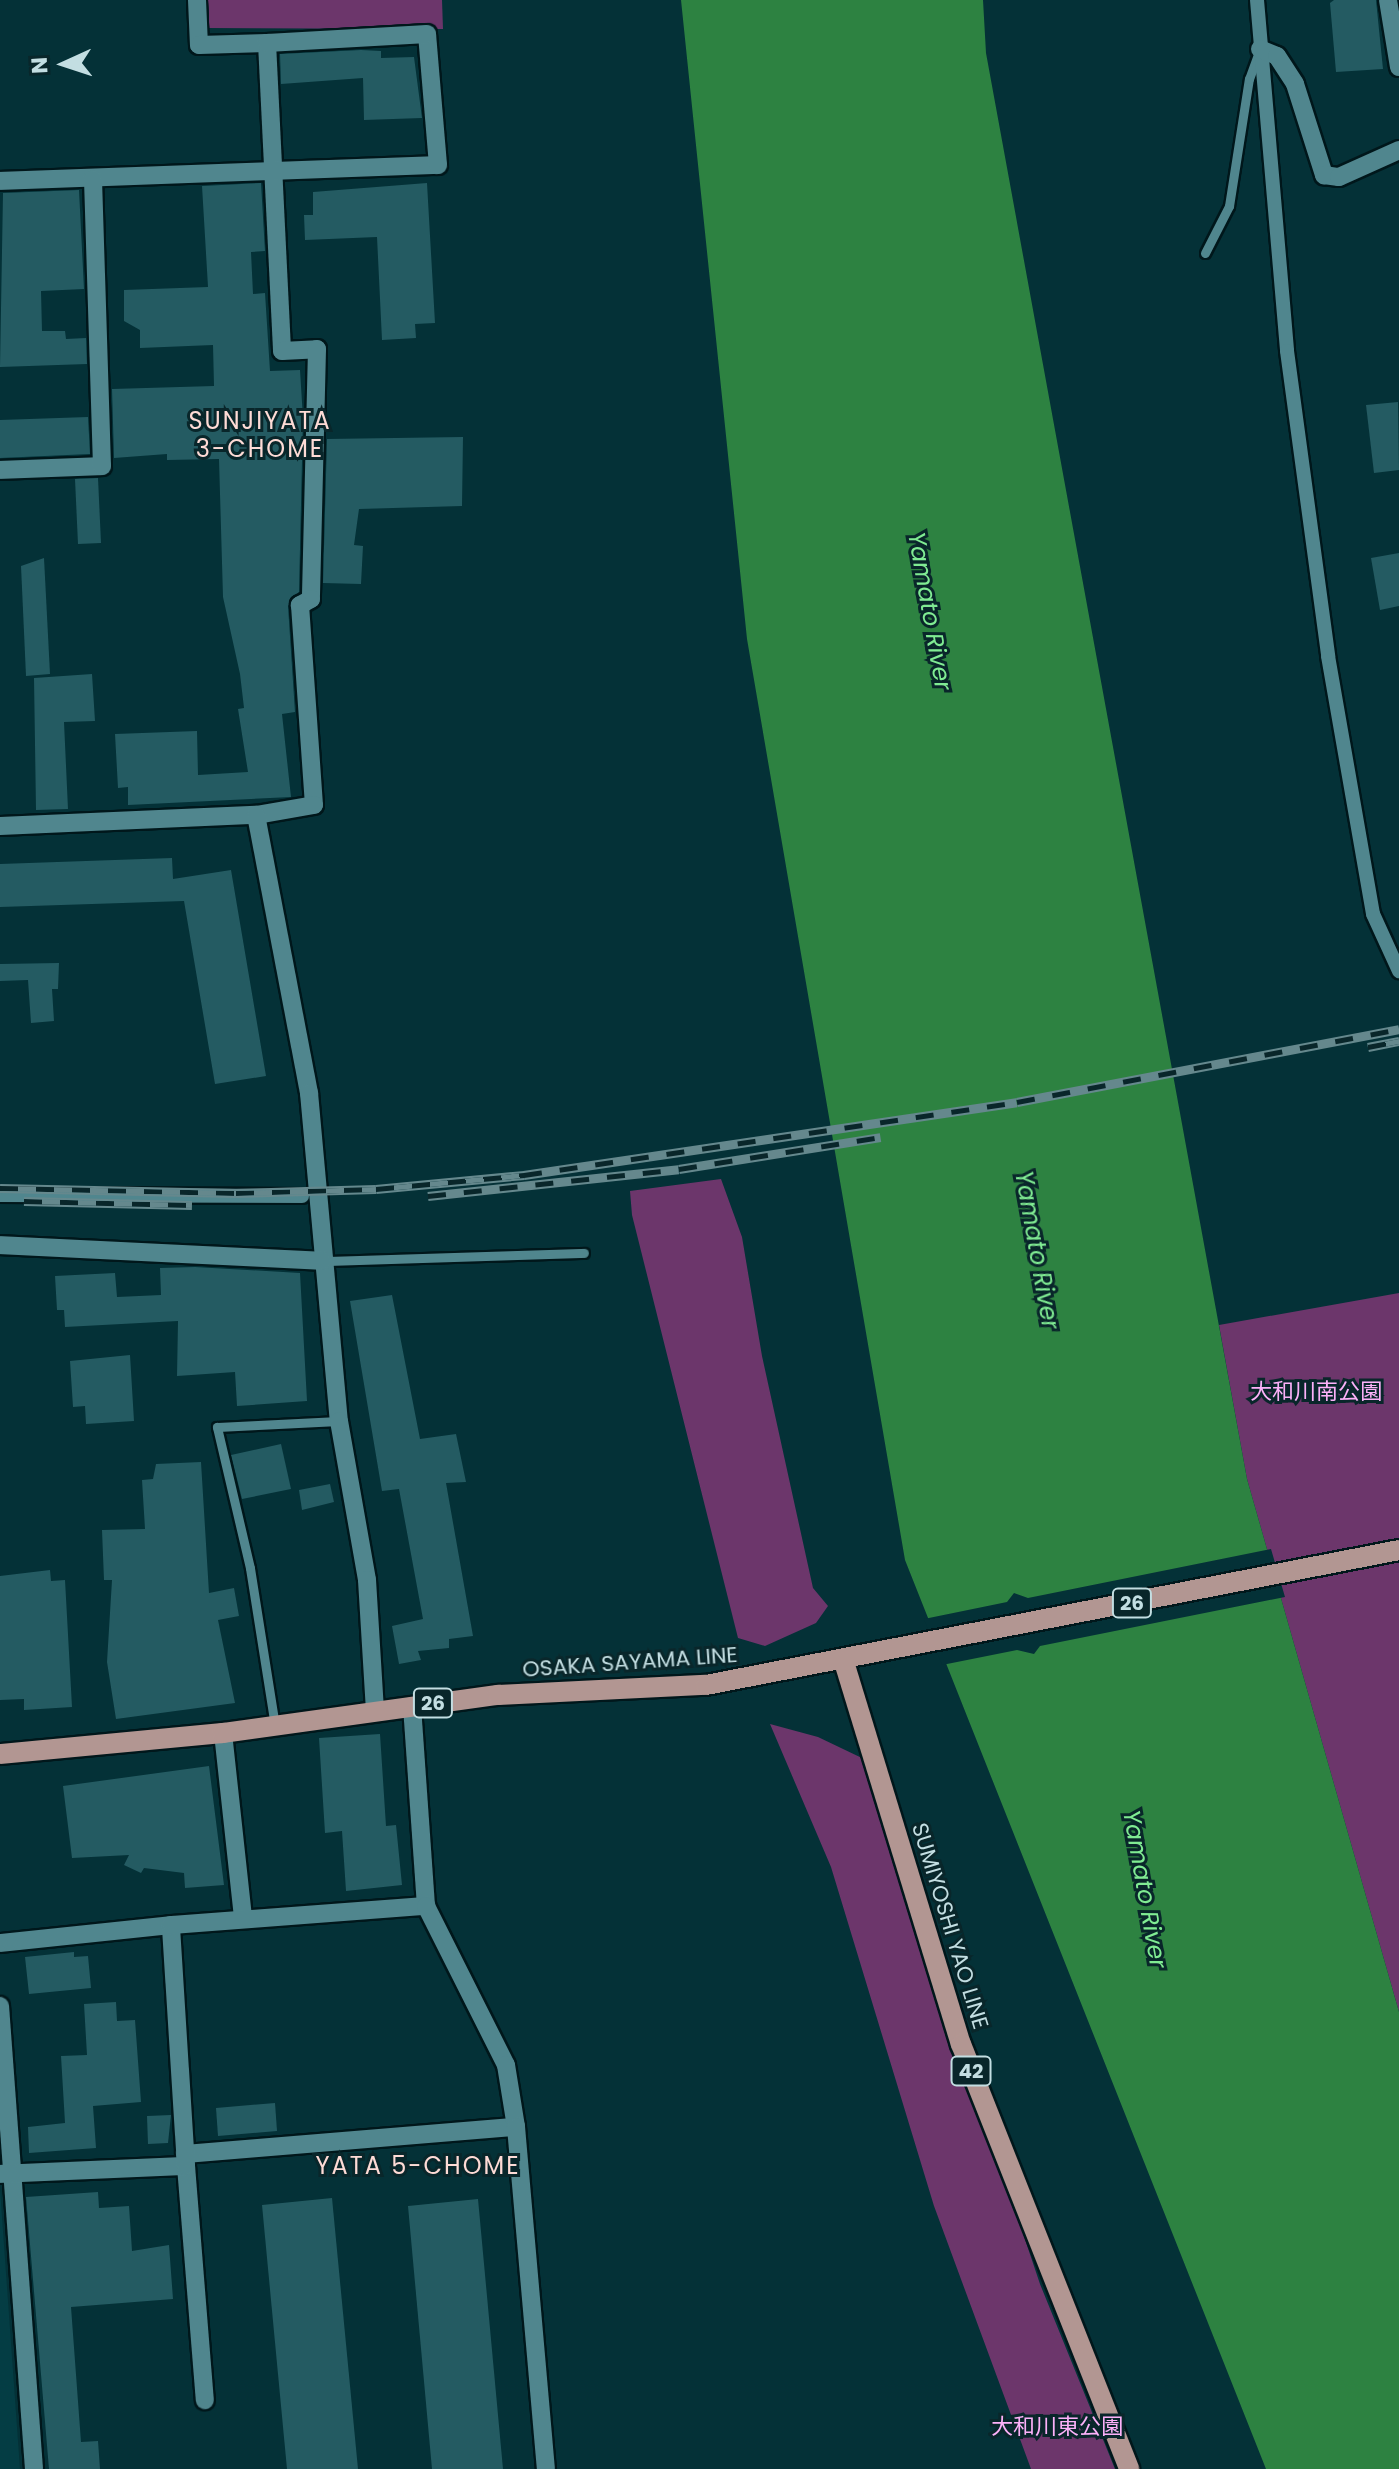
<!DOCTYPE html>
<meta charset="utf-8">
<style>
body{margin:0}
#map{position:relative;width:1399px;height:2469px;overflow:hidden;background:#043137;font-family:Poppins,"Noto Sans JP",sans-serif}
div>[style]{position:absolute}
.built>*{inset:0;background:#043d44}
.green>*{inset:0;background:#6c366b}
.water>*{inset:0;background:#2d8241}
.pier>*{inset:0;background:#043137}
.building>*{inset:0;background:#245b62}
.roads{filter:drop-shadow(2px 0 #00171b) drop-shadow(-2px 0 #00171b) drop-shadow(0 2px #00171b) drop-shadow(0 -2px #00171b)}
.service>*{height:9px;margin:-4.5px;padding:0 4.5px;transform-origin:4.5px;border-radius:4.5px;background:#50868e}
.pedestrian>*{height:14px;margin:-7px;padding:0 7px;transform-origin:7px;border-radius:7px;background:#50868e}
.minor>*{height:18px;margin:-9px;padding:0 9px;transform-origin:9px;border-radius:9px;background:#50868e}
.primary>*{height:20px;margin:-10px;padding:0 10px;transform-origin:10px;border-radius:10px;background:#b29692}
.rail>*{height:9px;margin-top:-4.5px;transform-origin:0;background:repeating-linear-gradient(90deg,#09262a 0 18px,#65888d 0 36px);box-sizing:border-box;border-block:2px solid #65888d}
span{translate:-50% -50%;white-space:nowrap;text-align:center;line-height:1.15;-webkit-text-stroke:6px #09262a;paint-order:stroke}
.shield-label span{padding:2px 6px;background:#09262a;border:2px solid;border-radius:6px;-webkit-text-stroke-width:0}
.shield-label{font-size:20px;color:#c3dee2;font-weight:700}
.park-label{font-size:22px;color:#fcb1f9}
.street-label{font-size:22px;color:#c3dee2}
.neighbourhood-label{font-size:24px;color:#fedbd6;letter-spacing:2px}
.water-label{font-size:24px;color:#80ec93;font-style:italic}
.north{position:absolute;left:24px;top:24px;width:80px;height:80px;-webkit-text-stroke:6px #09262a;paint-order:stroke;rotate:267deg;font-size:22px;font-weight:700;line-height:32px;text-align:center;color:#c3dee2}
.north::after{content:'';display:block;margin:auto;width:28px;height:36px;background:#c3dee2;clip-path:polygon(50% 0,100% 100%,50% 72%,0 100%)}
</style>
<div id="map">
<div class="built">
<i style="clip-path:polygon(0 2189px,20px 2469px,0 2469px)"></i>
</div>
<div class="green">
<i style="clip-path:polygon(205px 0,442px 0,443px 29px,206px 28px)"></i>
<i style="clip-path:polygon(721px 1179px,742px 1237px,762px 1356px,813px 1588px,828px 1606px,816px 1623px,765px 1646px,738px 1638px,632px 1215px,630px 1191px)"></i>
<i style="clip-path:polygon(1399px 1293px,1399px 2012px,1247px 1479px,1219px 1325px)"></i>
<i style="clip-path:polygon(770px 1724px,818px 1737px,864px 1759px,1040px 2284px,1115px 2469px,1031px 2469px,934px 2206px,831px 1867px)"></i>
</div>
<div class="water">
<i style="clip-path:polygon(681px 0,983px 0,986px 53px,1247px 1479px,1399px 2012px,1399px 2469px,1266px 2469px,905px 1560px,747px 639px)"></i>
</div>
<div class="pier">
<i style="clip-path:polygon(1271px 1549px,1285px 1597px,1040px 1646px,1034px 1654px,1017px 1650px,942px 1665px,924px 1619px,1007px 1602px,1014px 1593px,1028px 1598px)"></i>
</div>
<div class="building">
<i style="clip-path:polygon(1334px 0,1376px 0,1383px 69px,1336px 72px,1330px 3px)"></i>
<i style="clip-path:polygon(361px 50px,381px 51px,381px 58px,414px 57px,422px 118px,364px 120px,363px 78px,281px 84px,280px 54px)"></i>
<i style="clip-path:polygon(261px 183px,265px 251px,251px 252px,253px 294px,265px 293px,270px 371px,300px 370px,303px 418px,299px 592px,288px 606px,295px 712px,282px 714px,291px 797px,128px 805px,128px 787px,118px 788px,115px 734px,197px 731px,198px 775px,248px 772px,238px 709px,244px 708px,240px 674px,223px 597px,219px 459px,167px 460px,167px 454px,114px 458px,112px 389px,214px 386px,213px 345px,140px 348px,140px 330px,124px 321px,124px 290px,208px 287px,202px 186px)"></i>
<i style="clip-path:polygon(427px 183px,435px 323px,415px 324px,416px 338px,382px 340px,377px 237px,305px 240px,304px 215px,313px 215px,313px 192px)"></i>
<i style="clip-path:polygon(79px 190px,84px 289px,41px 291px,42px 331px,65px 331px,66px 339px,86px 338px,87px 364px,0 367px,3px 193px)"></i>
<i style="clip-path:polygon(1398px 402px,1399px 470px,1374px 473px,1366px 405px)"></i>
<i style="clip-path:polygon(88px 417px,90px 454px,0 458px,0 420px)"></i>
<i style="clip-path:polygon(463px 437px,462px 506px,359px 509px,354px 545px,363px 546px,361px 584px,323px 583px,327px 439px)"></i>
<i style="clip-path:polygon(98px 478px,101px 543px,78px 544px,75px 479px)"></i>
<i style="clip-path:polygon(1399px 553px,1399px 606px,1380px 610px,1371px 558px)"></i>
<i style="clip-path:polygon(44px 558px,50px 674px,26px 676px,21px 566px)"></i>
<i style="clip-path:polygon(92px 674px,95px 721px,64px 722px,68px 809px,36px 810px,34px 678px)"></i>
<i style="clip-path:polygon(172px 858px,173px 879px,231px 870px,266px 1076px,215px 1084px,184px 901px,0 907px,0 864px)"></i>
<i style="clip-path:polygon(59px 963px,58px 989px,52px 989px,54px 1021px,31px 1023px,28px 980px,0 981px,0 964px)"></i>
<i style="clip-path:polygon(195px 1267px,300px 1273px,307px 1401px,237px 1406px,235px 1372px,177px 1376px,178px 1321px,65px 1327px,64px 1310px,57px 1310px,55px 1276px,115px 1273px,117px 1297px,161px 1295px,160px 1268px)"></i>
<i style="clip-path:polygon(392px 1295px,420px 1439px,456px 1434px,466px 1482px,446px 1483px,473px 1636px,449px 1639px,449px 1648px,418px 1651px,421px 1660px,399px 1664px,392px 1626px,423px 1619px,399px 1489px,382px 1491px,350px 1301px)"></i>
<i style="clip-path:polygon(130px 1355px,134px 1421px,86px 1424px,85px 1406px,73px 1407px,70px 1361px)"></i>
<i style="clip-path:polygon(281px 1444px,291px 1489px,242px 1499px,231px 1455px)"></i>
<i style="clip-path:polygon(201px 1462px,209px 1593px,234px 1588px,239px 1616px,218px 1620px,235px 1703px,116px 1719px,107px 1662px,112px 1580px,104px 1580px,102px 1530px,145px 1529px,142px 1480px,153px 1479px,156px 1464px)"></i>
<i style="clip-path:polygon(330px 1484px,334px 1502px,302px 1510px,299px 1490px)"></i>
<i style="clip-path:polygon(50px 1570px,51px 1581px,65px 1580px,72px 1707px,24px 1710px,24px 1699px,0 1700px,0 1576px)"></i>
<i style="clip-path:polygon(380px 1734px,386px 1826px,396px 1825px,402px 1885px,346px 1891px,342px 1831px,325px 1833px,319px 1738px)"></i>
<i style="clip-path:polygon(209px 1766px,224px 1885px,185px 1888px,184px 1873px,144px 1868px,141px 1873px,124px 1865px,129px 1855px,72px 1858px,63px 1786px)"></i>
<i style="clip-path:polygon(74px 1952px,74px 1957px,88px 1956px,91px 1988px,29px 1994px,25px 1957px)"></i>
<i style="clip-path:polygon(116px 2002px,117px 2021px,135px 2020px,141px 2102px,93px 2106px,96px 2148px,29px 2153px,28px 2127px,65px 2123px,61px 2056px,87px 2055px,84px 2004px)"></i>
<i style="clip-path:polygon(275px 2103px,277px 2131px,218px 2136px,216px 2108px)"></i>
<i style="clip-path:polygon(171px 2115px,168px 2143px,148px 2144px,147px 2116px)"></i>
<i style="clip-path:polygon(98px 2192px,99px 2208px,129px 2206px,132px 2251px,169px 2245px,173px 2299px,71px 2307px,81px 2442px,98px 2441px,100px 2469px,49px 2469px,26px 2197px)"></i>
<i style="clip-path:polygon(332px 2198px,358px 2469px,287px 2469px,262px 2205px)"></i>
<i style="clip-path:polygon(478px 2199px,503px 2469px,432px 2469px,408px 2206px)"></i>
</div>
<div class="roads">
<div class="service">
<i style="left:1205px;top:253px;width:53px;rotate:-62.9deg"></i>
<i style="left:1229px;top:206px;width:129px;rotate:-81.1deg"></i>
<i style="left:1249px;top:79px;width:29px;rotate:-70deg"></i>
<i style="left:324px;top:1261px;width:260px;rotate:-1.8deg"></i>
<i style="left:275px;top:1726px;width:160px;rotate:-99deg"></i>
<i style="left:250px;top:1568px;width:145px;rotate:-103.2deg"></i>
<i style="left:217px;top:1427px;width:122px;rotate:-2.8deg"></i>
</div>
<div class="pedestrian">
<i style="left:1257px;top:0;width:352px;rotate:85.1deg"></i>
<i style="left:1287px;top:351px;width:308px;rotate:82.3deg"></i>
<i style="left:1328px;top:656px;width:262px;rotate:80.1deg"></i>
<i style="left:1373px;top:914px;width:63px;rotate:65.5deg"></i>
<i style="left:0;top:1195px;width:302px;rotate:0.2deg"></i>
</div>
<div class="minor">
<i style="left:197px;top:0;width:45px;rotate:87.5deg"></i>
<i style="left:199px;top:45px;width:68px;rotate:-1.7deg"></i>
<i style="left:267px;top:43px;width:308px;rotate:87.2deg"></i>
<i style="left:282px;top:351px;width:35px;rotate:-3deg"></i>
<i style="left:317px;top:349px;width:250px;rotate:91.4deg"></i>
<i style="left:311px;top:599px;width:13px;rotate:151deg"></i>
<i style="left:300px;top:605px;width:200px;rotate:86deg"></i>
<i style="left:314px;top:805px;width:59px;rotate:170.2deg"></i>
<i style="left:1388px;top:0;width:68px;rotate:80.7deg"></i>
<i style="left:1260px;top:49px;width:18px;rotate:22deg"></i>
<i style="left:1277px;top:56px;width:33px;rotate:57deg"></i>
<i style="left:1295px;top:84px;width:96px;rotate:72.3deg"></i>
<i style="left:1324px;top:175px;width:15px;rotate:8deg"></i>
<i style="left:1339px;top:177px;width:66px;rotate:-24.2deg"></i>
<i style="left:0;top:181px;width:438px;rotate:-2.1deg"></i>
<i style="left:438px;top:165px;width:131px;rotate:-94.8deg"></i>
<i style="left:427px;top:34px;width:160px;rotate:176.8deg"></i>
<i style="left:0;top:470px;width:102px;rotate:-2.2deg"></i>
<i style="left:102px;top:466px;width:287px;rotate:-91.8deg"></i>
<i style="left:0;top:826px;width:256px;rotate:-2.5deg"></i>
<i style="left:256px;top:815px;width:283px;rotate:79.2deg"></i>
<i style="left:309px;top:1093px;width:329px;rotate:84.8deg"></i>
<i style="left:339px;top:1421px;width:161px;rotate:80deg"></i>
<i style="left:367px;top:1580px;width:131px;rotate:86.5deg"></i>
<i style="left:0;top:1245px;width:322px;rotate:2.8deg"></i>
<i style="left:412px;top:1706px;width:200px;rotate:86deg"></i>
<i style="left:223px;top:1733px;width:185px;rotate:83.8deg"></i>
<i style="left:0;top:1943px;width:172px;rotate:-6deg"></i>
<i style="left:0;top:2006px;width:464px;rotate:85.8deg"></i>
<i style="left:185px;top:2154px;width:332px;rotate:-4.7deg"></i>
<i style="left:186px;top:2166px;width:235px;rotate:85.4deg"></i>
<i style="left:0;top:2174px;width:186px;rotate:-2.5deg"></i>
<i style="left:186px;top:2166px;width:241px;rotate:-93.6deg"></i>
<i style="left:171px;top:1925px;width:256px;rotate:-4.3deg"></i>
<i style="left:426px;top:1906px;width:178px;rotate:63.3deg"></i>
<i style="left:506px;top:2065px;width:63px;rotate:80.8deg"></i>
<i style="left:516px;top:2127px;width:343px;rotate:85deg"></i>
</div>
<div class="primary">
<i style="left:844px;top:1662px;width:400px;rotate:73deg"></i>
<i style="left:961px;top:2044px;width:457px;rotate:68.4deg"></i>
<i style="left:0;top:1754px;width:224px;rotate:-5.4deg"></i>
<i style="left:223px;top:1733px;width:278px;rotate:-7.9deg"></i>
<i style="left:498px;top:1695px;width:208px;rotate:-2.8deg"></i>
<i style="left:706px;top:1685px;width:706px;rotate:-11.02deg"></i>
</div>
</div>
<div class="rail">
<i style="left:1368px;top:1047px;width:32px;rotate:-11deg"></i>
<i style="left:0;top:1188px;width:236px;rotate:1.2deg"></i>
<i style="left:236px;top:1193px;width:140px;rotate:-1.6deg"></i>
<i style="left:376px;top:1189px;width:149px;rotate:-5.4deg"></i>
<i style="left:524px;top:1175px;width:498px;rotate:-8.4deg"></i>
<i style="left:1017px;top:1102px;width:389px;rotate:-10.8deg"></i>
<i style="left:428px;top:1196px;width:252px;rotate:-6.1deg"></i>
<i style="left:679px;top:1169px;width:204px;rotate:-9deg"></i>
<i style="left:24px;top:1201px;width:168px;rotate:1.4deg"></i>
</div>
<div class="shield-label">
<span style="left:1132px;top:1603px">26</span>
<span style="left:433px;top:1703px">26</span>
<span style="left:971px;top:2071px">42</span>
</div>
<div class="park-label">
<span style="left:1316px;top:1392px">大和川南公園</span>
<span style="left:1057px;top:2427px">大和川東公園</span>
</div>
<div class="street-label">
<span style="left:630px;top:1662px;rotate:-4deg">OSAKA SAYAMA LINE</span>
<span style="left:950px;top:1926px;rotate:73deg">SUMIYOSHI YAO LINE</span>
</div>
<div class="neighbourhood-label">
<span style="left:260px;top:435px">SUNJIYATA<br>3-CHOME</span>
<span style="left:418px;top:2166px">YATA 5-CHOME</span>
</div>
<div class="water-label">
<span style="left:930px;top:611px;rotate:80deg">Yamato River</span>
<span style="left:1037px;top:1250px;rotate:80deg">Yamato River</span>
<span style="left:1145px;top:1889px;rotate:80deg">Yamato River</span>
</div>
<div class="north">N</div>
</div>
